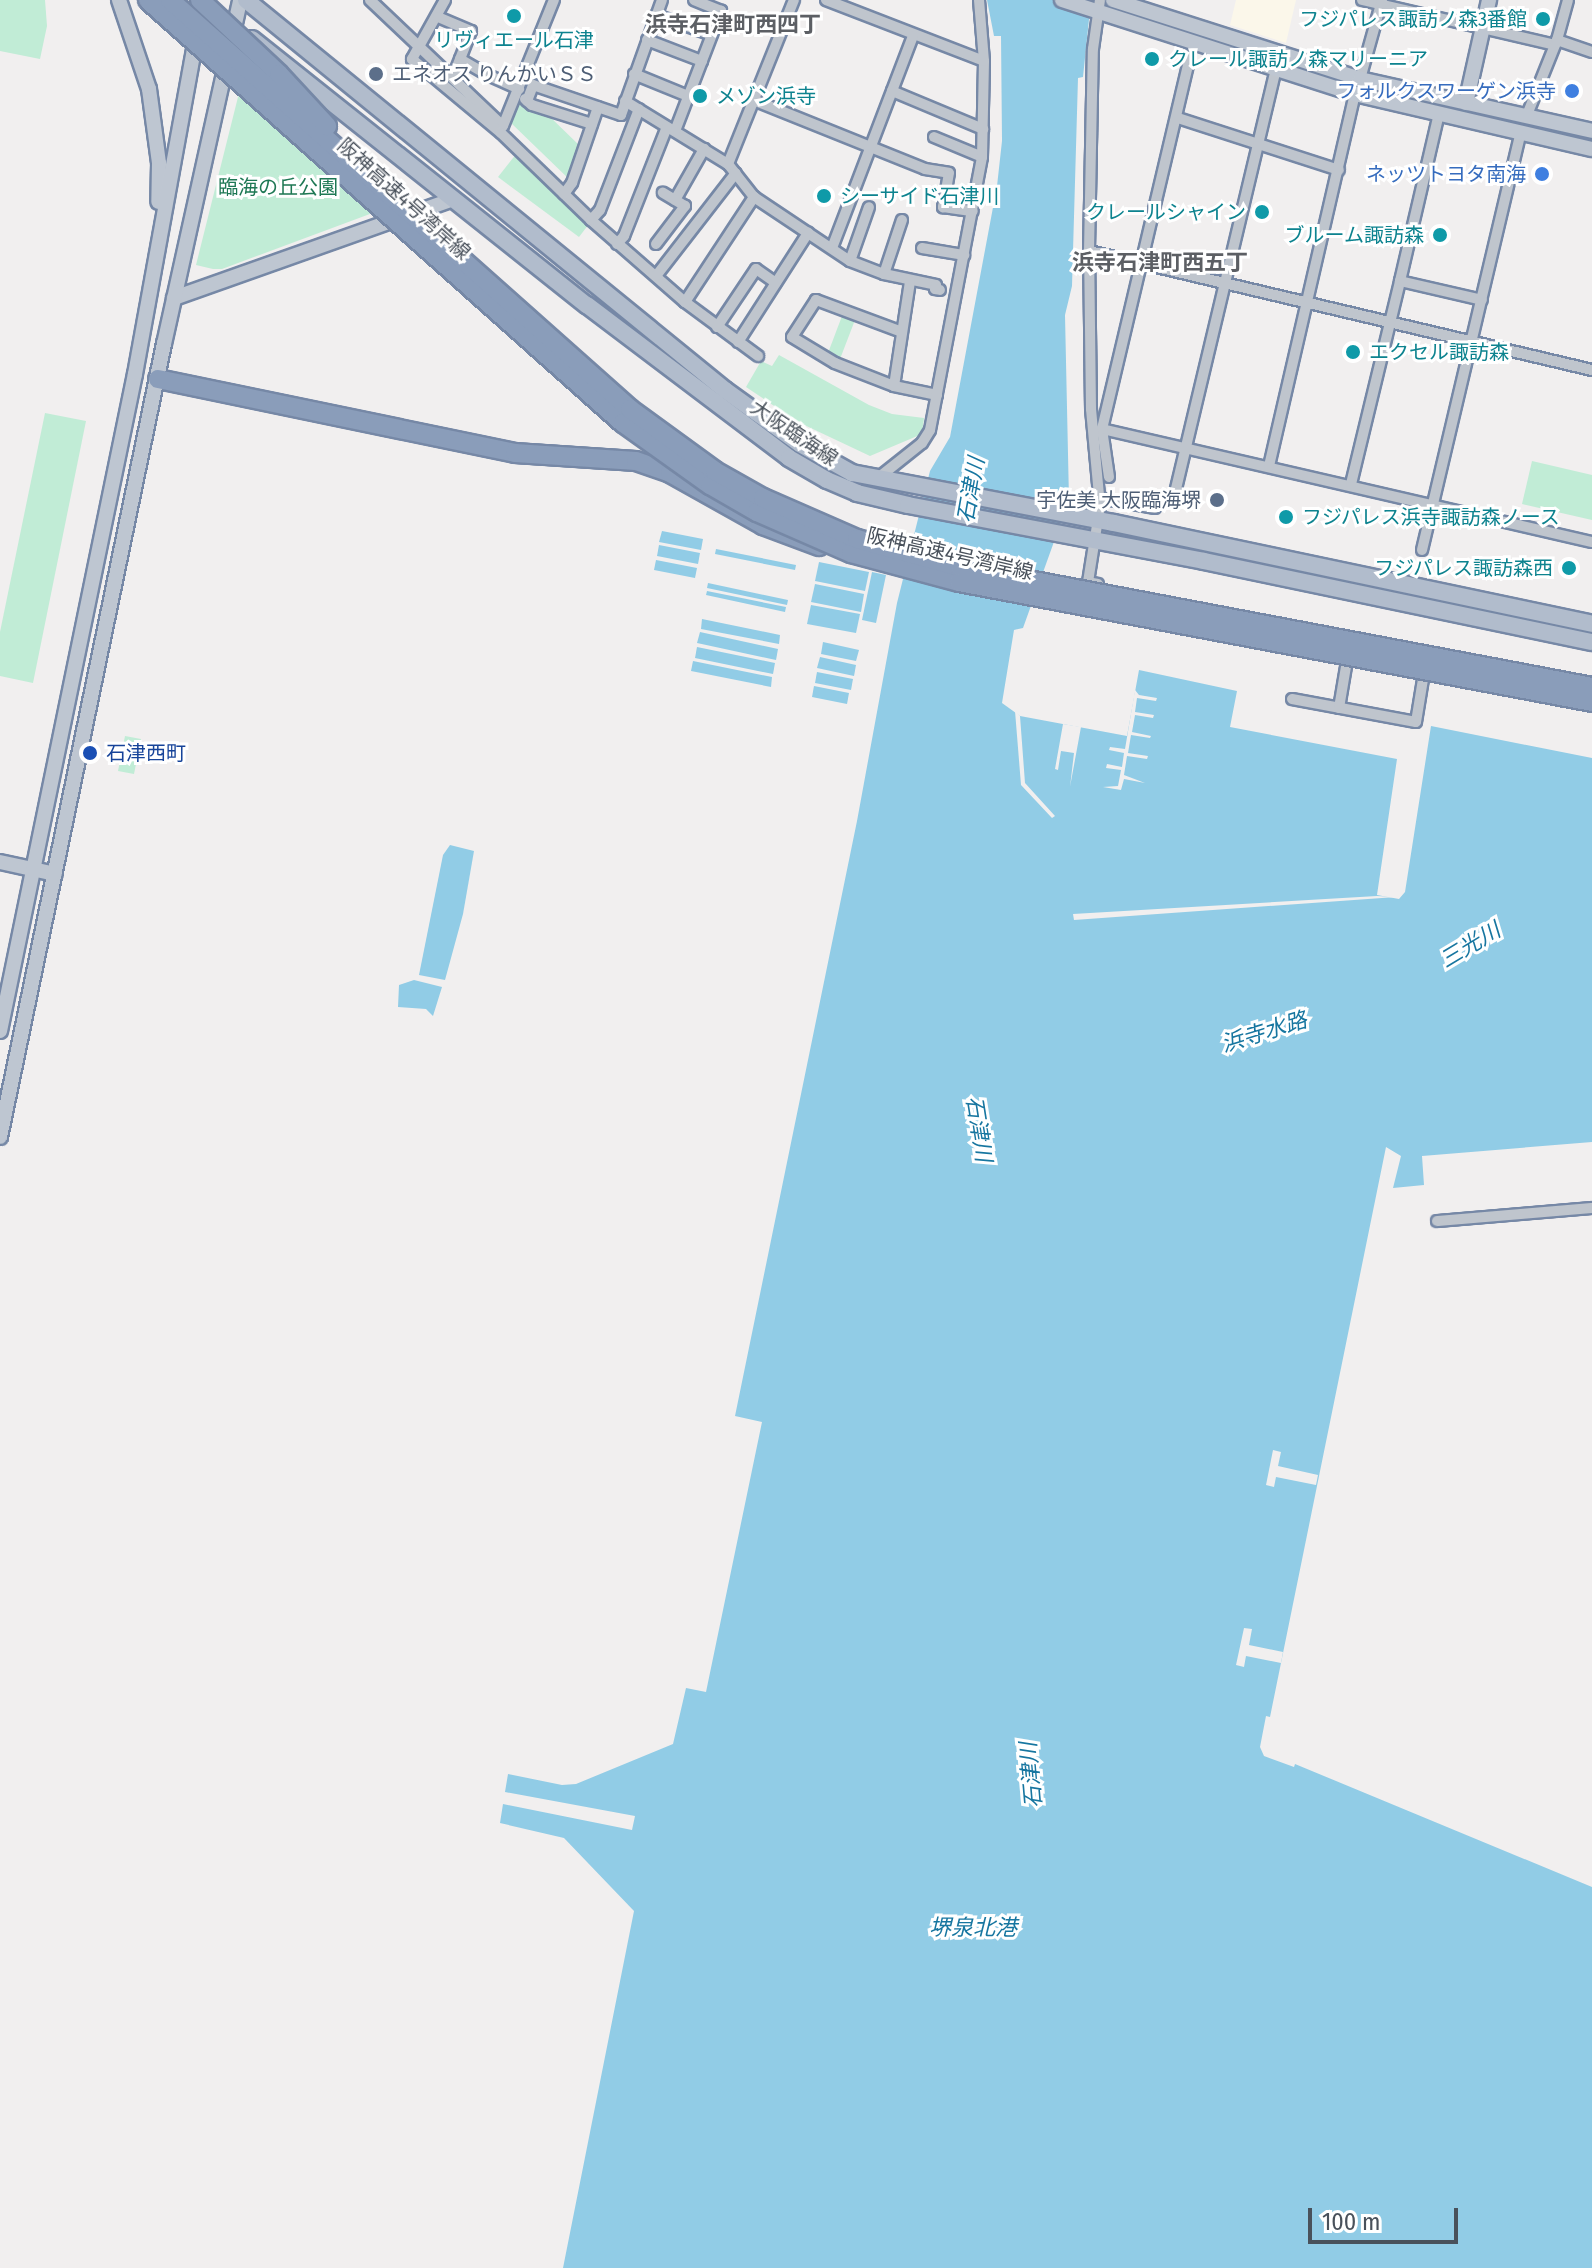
<!DOCTYPE html>
<meta charset="utf-8">
<style>
body{margin:0}
#map{position:relative;width:1592px;height:2268px;overflow:hidden;background:#f1efef;font-family:"Fira Sans Condensed","Noto Sans JP",sans-serif}
div>[style]{position:absolute}
.commercial>*{inset:0;background:#fbf7ea}
.green>*{inset:0;background:#c1ecd6}
.water>*{inset:0;background:#91cce6}
.pier>*{inset:0;background:#f1efef}
.roads{filter:drop-shadow(2px 0 #7688a6) drop-shadow(-2px 0 #7688a6) drop-shadow(0 2px #7688a6) drop-shadow(0 -2px #7688a6)}
.street>*{height:10px;margin:-5px;padding:0 5px;transform-origin:5px;border-radius:5px;background:#bfc5cd}
.secondary>*{height:14px;margin:-7px;padding:0 7px;transform-origin:7px;border-radius:7px;background:#bec6d1}
.primary>*{height:16px;margin:-8px;padding:0 8px;transform-origin:8px;border-radius:8px;background:#b1bccc}
.highway>*{height:18px;margin:-9px;padding:0 9px;transform-origin:9px;border-radius:9px;background:#8a9dba}
.bridges{filter:drop-shadow(2px 0 #7688a6) drop-shadow(-2px 0 #7688a6) drop-shadow(0 2px #7688a6) drop-shadow(0 -2px #7688a6)}
.highway-bridge>*{height:18px;margin:-9px;padding:0 9px;transform-origin:9px;border-radius:9px;background:#8a9dba}
.dots>*{width:22px;height:22px;translate:-50% -50%;box-sizing:border-box;border:4px solid #fff;border-radius:50%}
span{translate:-50% -50%;white-space:nowrap;text-align:center;line-height:1.15;-webkit-text-stroke:6px #fff;paint-order:stroke}
.culture-label{font-size:20px;color:#0d838f}
.right{translate:-100% -50%;text-align:right}
.left{translate:0 -50%;text-align:left}
.service-label{font-size:20px;color:#4e5e75}
.shop-label{font-size:20px;color:#366cbe}
.park-label{font-size:20px;color:#1e7854}
.street-label{font-size:20px;color:#49515b}
.transit-label{font-size:20px;color:#164399}
.neighbourhood-label{font-size:22px;color:#5c5f64;font-weight:700}
.water-label{font-size:22px;color:#1776a0;font-style:italic}
.scale{position:absolute;left:1308px;top:2208px;width:150px;height:36px;box-sizing:border-box;border:4px solid #49515b;border-top:0;padding-left:10px;font-size:24px;line-height:28px;white-space:nowrap;color:#49515b;-webkit-text-stroke:6px #fff;paint-order:stroke}
</style>
<div id="map">
<div class="commercial">
<i style="clip-path:polygon(1236px 0,1296px 0,1286px 43px,1230px 25px)"></i>
</div>
<div class="green">
<i style="clip-path:polygon(0 0,45px 0,47px 26px,40px 59px,0 51px)"></i>
<i style="clip-path:polygon(243px 77px,386px 208px,222px 269px,213px 269px,196px 265px)"></i>
<i style="clip-path:polygon(520px 98px,530px 107px,545px 112px,581px 147px,571px 181px,510px 122px)"></i>
<i style="clip-path:polygon(517px 153px,589px 224px,579px 237px,498px 177px)"></i>
<i style="clip-path:polygon(842px 316px,855px 320px,840px 359px,828px 353px)"></i>
<i style="clip-path:polygon(779px 355px,869px 405px,892px 414px,924px 418px,922px 434px,870px 456px,798px 422px,746px 387px,761px 361px,772px 366px)"></i>
<i style="clip-path:polygon(45px 413px,86px 421px,33px 683px,0 676px,0 632px)"></i>
<i style="clip-path:polygon(1532px 461px,1592px 475px,1592px 520px,1522px 504px)"></i>
<i style="clip-path:polygon(125px 736px,141px 739px,134px 774px,118px 771px)"></i>
</div>
<div class="water">
<i style="clip-path:polygon(987px 0,1091px 0,1083px 77px,1078px 78px,1072px 286px,1065px 315px,1069px 500px,1023px 628px,1014px 630px,1002px 703px,1020px 716px,1127px 736px,1139px 670px,1237px 691px,1230px 727px,1397px 759px,1377px 895px,1399px 899px,1405px 892px,1431px 726px,1592px 758px,1592px 1142px,1422px 1156px,1424px 1185px,1393px 1188px,1401px 1156px,1386px 1147px,1270px 1717px,1266px 1716px,1260px 1747px,1264px 1756px,1294px 1767px,1295px 1764px,1592px 1887px,1592px 2268px,563px 2268px,634px 1911px,564px 1838px,500px 1823px,503px 1804px,632px 1830px,635px 1816px,505px 1792px,508px 1774px,562px 1785px,576px 1784px,673px 1744px,686px 1688px,706px 1692px,762px 1422px,735px 1416px,857px 821px,897px 603px,930px 471px,950px 437px,997px 186px,1002px 141px,1001px 36px,994px 36px)"></i>
<i style="clip-path:polygon(662px 531px,703px 539px,701px 550px,659px 542px)"></i>
<i style="clip-path:polygon(659px 545px,700px 553px,698px 564px,657px 556px)"></i>
<i style="clip-path:polygon(716px 549px,796px 565px,795px 570px,715px 554px)"></i>
<i style="clip-path:polygon(656px 560px,697px 568px,695px 578px,654px 570px)"></i>
<i style="clip-path:polygon(819px 562px,869px 572px,865px 591px,815px 581px)"></i>
<i style="clip-path:polygon(872px 572px,886px 575px,876px 623px,862px 620px)"></i>
<i style="clip-path:polygon(708px 583px,788px 600px,787px 605px,707px 588px)"></i>
<i style="clip-path:polygon(815px 584px,864px 594px,861px 612px,811px 602px)"></i>
<i style="clip-path:polygon(707px 591px,786px 607px,785px 612px,706px 595px)"></i>
<i style="clip-path:polygon(811px 605px,860px 614px,856px 633px,807px 624px)"></i>
<i style="clip-path:polygon(702px 619px,780px 635px,779px 644px,701px 629px)"></i>
<i style="clip-path:polygon(700px 632px,778px 649px,776px 660px,697px 643px)"></i>
<i style="clip-path:polygon(823px 642px,859px 650px,856px 661px,821px 654px)"></i>
<i style="clip-path:polygon(697px 647px,775px 663px,773px 674px,695px 658px)"></i>
<i style="clip-path:polygon(820px 657px,856px 665px,854px 676px,817px 668px)"></i>
<i style="clip-path:polygon(693px 661px,772px 677px,771px 687px,691px 671px)"></i>
<i style="clip-path:polygon(817px 672px,853px 679px,851px 690px,815px 683px)"></i>
<i style="clip-path:polygon(814px 686px,849px 693px,847px 704px,812px 697px)"></i>
<i style="clip-path:polygon(450px 845px,474px 851px,463px 914px,445px 980px,419px 975px,443px 855px)"></i>
<i style="clip-path:polygon(414px 980px,442px 987px,433px 1016px,426px 1009px,398px 1007px,399px 985px)"></i>
</div>
<div class="pier">
<i style="clip-path:polygon(1135px 690px,1139px 695px,1157px 698px,1156px 701px,1137px 698px,1135px 712px,1154px 715px,1153px 718px,1135px 715px,1132px 732px,1151px 736px,1150px 738px,1131px 735px,1128px 753px,1148px 756px,1147px 759px,1127px 756px,1124px 775px,1145px 783px,1124px 779px,1121px 790px,1103px 787px,1118px 786px,1121px 770px,1106px 768px,1107px 764px,1122px 767px,1124px 753px,1109px 750px,1110px 747px,1125px 749px)"></i>
<i style="clip-path:polygon(1015px 711px,1020px 716px,1025px 783px,1055px 816px,1052px 818px,1021px 785px)"></i>
<i style="clip-path:polygon(1063px 724px,1081px 727px,1070px 787px,1074px 753px,1061px 751px,1058px 770px,1055px 769px)"></i>
<i style="clip-path:polygon(1377px 896px,1396px 897px,1074px 920px,1073px 914px)"></i>
<i style="clip-path:polygon(1273px 1450px,1281px 1452px,1278px 1466px,1318px 1475px,1316px 1485px,1276px 1477px,1274px 1487px,1266px 1485px)"></i>
<i style="clip-path:polygon(1244px 1628px,1252px 1629px,1249px 1645px,1283px 1652px,1281px 1663px,1246px 1656px,1244px 1667px,1236px 1665px)"></i>
</div>
<div class="roads">
<div class="street">
<i style="left:370px;top:0;width:183px;rotate:43.5deg"></i>
<i style="left:503px;top:126px;width:136px;rotate:-68deg"></i>
<i style="left:445px;top:0;width:68px;rotate:119.2deg"></i>
<i style="left:412px;top:59px;width:116px;rotate:39.7deg"></i>
<i style="left:501px;top:133px;width:125px;rotate:44deg"></i>
<i style="left:591px;top:220px;width:125px;rotate:41.1deg"></i>
<i style="left:685px;top:302px;width:91px;rotate:36.5deg"></i>
<i style="left:826px;top:0;width:169px;rotate:21.1deg"></i>
<i style="left:1362px;top:0;width:198px;rotate:13.1deg"></i>
<i style="left:656px;top:15px;width:59px;rotate:19.7deg"></i>
<i style="left:438px;top:17px;width:36px;rotate:23deg"></i>
<i style="left:471px;top:31px;width:49px;rotate:111.4deg"></i>
<i style="left:647px;top:40px;width:59px;rotate:20.9deg"></i>
<i style="left:1557px;top:40px;width:37px;rotate:19deg"></i>
<i style="left:460px;top:59px;width:28px;rotate:30deg"></i>
<i style="left:634px;top:74px;width:58px;rotate:22.2deg"></i>
<i style="left:490px;top:76px;width:32px;rotate:24deg"></i>
<i style="left:1360px;top:79px;width:82px;rotate:-74.4deg"></i>
<i style="left:892px;top:91px;width:99px;rotate:22.7deg"></i>
<i style="left:525px;top:99px;width:9px;rotate:41deg"></i>
<i style="left:532px;top:105px;width:63px;rotate:17.6deg"></i>
<i style="left:527px;top:101px;width:17px;rotate:-69deg"></i>
<i style="left:533px;top:85px;width:93px;rotate:18.8deg"></i>
<i style="left:621px;top:115px;width:122px;rotate:-70.4deg"></i>
<i style="left:625px;top:101px;width:121px;rotate:31.5deg"></i>
<i style="left:728px;top:164px;width:42px;rotate:51.8deg"></i>
<i style="left:754px;top:197px;width:115px;rotate:33.7deg"></i>
<i style="left:850px;top:261px;width:36px;rotate:21deg"></i>
<i style="left:884px;top:274px;width:53px;rotate:11.9deg"></i>
<i style="left:936px;top:285px;width:4px;rotate:104deg"></i>
<i style="left:935px;top:289px;width:5px;rotate:11deg"></i>
<i style="left:756px;top:101px;width:182px;rotate:21.9deg"></i>
<i style="left:925px;top:169px;width:24px;rotate:9deg"></i>
<i style="left:949px;top:173px;width:35px;rotate:100deg"></i>
<i style="left:943px;top:207px;width:30px;rotate:8deg"></i>
<i style="left:1527px;top:115px;width:81px;rotate:-68.2deg"></i>
<i style="left:1557px;top:40px;width:41px;rotate:-74.6deg"></i>
<i style="left:1178px;top:118px;width:169px;rotate:17.9deg"></i>
<i style="left:675px;top:131px;width:129px;rotate:-69deg"></i>
<i style="left:721px;top:11px;width:29px;rotate:-158deg"></i>
<i style="left:934px;top:137px;width:52px;rotate:22.6deg"></i>
<i style="left:728px;top:164px;width:177px;rotate:-68.1deg"></i>
<i style="left:564px;top:194px;width:14px;rotate:-54deg"></i>
<i style="left:572px;top:183px;width:80px;rotate:-71.1deg"></i>
<i style="left:675px;top:200px;width:59px;rotate:-60.4deg"></i>
<i style="left:591px;top:220px;width:13px;rotate:-48deg"></i>
<i style="left:600px;top:210px;width:108px;rotate:-68.9deg"></i>
<i style="left:617px;top:244px;width:11px;rotate:-49deg"></i>
<i style="left:624px;top:236px;width:117px;rotate:-68.5deg"></i>
<i style="left:656px;top:244px;width:48px;rotate:-52.7deg"></i>
<i style="left:685px;top:206px;width:26px;rotate:-149deg"></i>
<i style="left:832px;top:248px;width:227px;rotate:-69.1deg"></i>
<i style="left:922px;top:248px;width:43px;rotate:9.5deg"></i>
<i style="left:1089px;top:251px;width:517px;rotate:13.31deg"></i>
<i style="left:850px;top:261px;width:57px;rotate:-70.6deg"></i>
<i style="left:884px;top:274px;width:57px;rotate:-71.6deg"></i>
<i style="left:656px;top:276px;width:130px;rotate:-52.2deg"></i>
<i style="left:1400px;top:281px;width:171px;rotate:-76.9deg"></i>
<i style="left:685px;top:302px;width:126px;rotate:-56.7deg"></i>
<i style="left:717px;top:327px;width:70px;rotate:-56.1deg"></i>
<i style="left:756px;top:269px;width:24px;rotate:35deg"></i>
<i style="left:902px;top:332px;width:92px;rotate:-159.6deg"></i>
<i style="left:816px;top:300px;width:44px;rotate:123deg"></i>
<i style="left:792px;top:337px;width:50px;rotate:31.2deg"></i>
<i style="left:835px;top:363px;width:63px;rotate:21.3deg"></i>
<i style="left:894px;top:386px;width:44px;rotate:11.8deg"></i>
<i style="left:738px;top:342px;width:130px;rotate:-57.3deg"></i>
<i style="left:894px;top:386px;width:106px;rotate:-81.3deg"></i>
<i style="left:1102px;top:429px;width:503px;rotate:12.99deg"></i>
<i style="left:1269px;top:466px;width:382px;rotate:-77deg"></i>
<i style="left:1109px;top:477px;width:49px;rotate:-98.3deg"></i>
<i style="left:1102px;top:429px;width:382px;rotate:-76.7deg"></i>
<i style="left:878px;top:478px;width:56px;rotate:-38.5deg"></i>
<i style="left:922px;top:443px;width:15px;rotate:-58deg"></i>
<i style="left:930px;top:430px;width:278px;rotate:-79.2deg"></i>
<i style="left:982px;top:157px;width:96px;rotate:-88.8deg"></i>
<i style="left:984px;top:61px;width:61px;rotate:-94.7deg"></i>
<i style="left:1351px;top:484px;width:209px;rotate:-76.4deg"></i>
<i style="left:1400px;top:281px;width:84px;rotate:13deg"></i>
<i style="left:1174px;top:497px;width:439px;rotate:-76.6deg"></i>
<i style="left:1099px;top:498px;width:57px;rotate:10.1deg"></i>
<i style="left:1422px;top:550px;width:430px;rotate:-76.7deg"></i>
<i style="left:1098px;top:584px;width:10px;rotate:-169deg"></i>
<i style="left:1088px;top:582px;width:77px;rotate:-81deg"></i>
<i style="left:1100px;top:506px;width:97px;rotate:-95.3deg"></i>
<i style="left:1091px;top:409px;width:158px;rotate:-90.7deg"></i>
<i style="left:1089px;top:251px;width:202px;rotate:-88.9deg"></i>
<i style="left:1093px;top:49px;width:49px;rotate:-81.9deg"></i>
<i style="left:1292px;top:699px;width:126px;rotate:10.5deg"></i>
<i style="left:1416px;top:722px;width:56px;rotate:-80.7deg"></i>
<i style="left:1339px;top:708px;width:54px;rotate:-80.4deg"></i>
<i style="left:1437px;top:1221px;width:156px;rotate:-4.8deg"></i>
</div>
<div class="secondary">
<i style="left:119px;top:0;width:94px;rotate:71.4deg"></i>
<i style="left:149px;top:89px;width:75px;rotate:82.3deg"></i>
<i style="left:159px;top:163px;width:39px;rotate:91deg"></i>
<i style="left:1062px;top:0;width:308px;rotate:17.8deg"></i>
<i style="left:1355px;top:94px;width:243px;rotate:13.1deg"></i>
<i style="left:1113px;top:0;width:259px;rotate:17.7deg"></i>
<i style="left:1360px;top:79px;width:238px;rotate:12.6deg"></i>
<i style="left:1466px;top:103px;width:106px;rotate:-77.4deg"></i>
<i style="left:174px;top:298px;width:294px;rotate:-19.5deg"></i>
<i style="left:0;top:862px;width:56px;rotate:12.3deg"></i>
<i style="left:0;top:1031px;width:671px;rotate:-78.39deg"></i>
<i style="left:135px;top:374px;width:380px;rotate:-79.7deg"></i>
<i style="left:0;top:1137px;width:810px;rotate:-78.32deg"></i>
<i style="left:164px;top:344px;width:352px;rotate:-77.5deg"></i>
</div>
<div class="primary">
<i style="left:246px;top:0;width:618px;rotate:39.15deg"></i>
<i style="left:725px;top:390px;width:92px;rotate:35.8deg"></i>
<i style="left:800px;top:444px;width:60px;rotate:29.1deg"></i>
<i style="left:852px;top:473px;width:267px;rotate:10.8deg"></i>
<i style="left:1114px;top:523px;width:489px;rotate:11.9deg"></i>
<i style="left:252px;top:39px;width:428px;rotate:38.5deg"></i>
<i style="left:587px;top:305px;width:253px;rotate:37.1deg"></i>
<i style="left:789px;top:458px;width:44px;rotate:30.1deg"></i>
<i style="left:827px;top:480px;width:33px;rotate:23deg"></i>
<i style="left:857px;top:493px;width:52px;rotate:13.2deg"></i>
<i style="left:908px;top:505px;width:301px;rotate:10.7deg"></i>
<i style="left:1204px;top:561px;width:396px;rotate:11.8deg"></i>
</div>
<div class="highway">
<i style="left:158px;top:379px;width:365px;rotate:11.7deg"></i>
<i style="left:515px;top:453px;width:121px;rotate:3.8deg"></i>
<i style="left:636px;top:461px;width:36px;rotate:19deg"></i>
<i style="left:670px;top:473px;width:107px;rotate:29.2deg"></i>
<i style="left:763px;top:525px;width:60px;rotate:20.6deg"></i>
</div>
</div>
<div class="bridges">
<div class="highway-bridge">
<i style="left:148px;top:0;width:636px;rotate:41.69deg"></i>
<i style="left:623px;top:423px;width:107px;rotate:35.5deg"></i>
<i style="left:710px;top:485px;width:54px;rotate:29.9deg"></i>
<i style="left:757px;top:512px;width:103px;rotate:23.6deg"></i>
<i style="left:851px;top:553px;width:112px;rotate:15deg"></i>
<i style="left:959px;top:582px;width:644px;rotate:10.73deg"></i>
<i style="left:170px;top:0;width:616px;rotate:41.64deg"></i>
<i style="left:630px;top:409px;width:105px;rotate:36.1deg"></i>
<i style="left:715px;top:471px;width:55px;rotate:29.4deg"></i>
<i style="left:763px;top:498px;width:103px;rotate:23.6deg"></i>
<i style="left:857px;top:539px;width:107px;rotate:15.2deg"></i>
<i style="left:960px;top:567px;width:643px;rotate:10.75deg"></i>
<i style="left:200px;top:0;width:108px;rotate:43.1deg"></i>
<i style="left:279px;top:74px;width:71px;rotate:47.3deg"></i>
</div>
</div>
<div class="dots">
<i style="left:514px;top:16px;background:#0f9aa8"></i>
<i style="left:1543px;top:19px;background:#0f9aa8"></i>
<i style="left:1152px;top:59px;background:#0f9aa8"></i>
<i style="left:376px;top:74px;background:#5c6f8a"></i>
<i style="left:1572px;top:91px;background:#3f7fe0"></i>
<i style="left:700px;top:96px;background:#0f9aa8"></i>
<i style="left:1542px;top:174px;background:#3f7fe0"></i>
<i style="left:824px;top:196px;background:#0f9aa8"></i>
<i style="left:1262px;top:212px;background:#0f9aa8"></i>
<i style="left:1440px;top:235px;background:#0f9aa8"></i>
<i style="left:1353px;top:352px;background:#0f9aa8"></i>
<i style="left:1217px;top:500px;background:#5c6f8a"></i>
<i style="left:1286px;top:517px;background:#0f9aa8"></i>
<i style="left:1569px;top:568px;background:#0f9aa8"></i>
<i style="left:90px;top:753px;background:#1a4fb4"></i>
</div>
<div class="culture-label">
<span class="right" style="left:1527px;top:19px">フジパレス諏訪ノ森3番館</span>
<span style="left:514px;top:40px">リヴィエール石津</span>
<span class="left" style="left:1168px;top:59px">クレール諏訪ノ森マリーニア</span>
<span class="left" style="left:716px;top:96px">メゾン浜寺</span>
<span class="left" style="left:840px;top:196px">シーサイド石津川</span>
<span class="right" style="left:1246px;top:212px">クレールシャイン</span>
<span class="right" style="left:1424px;top:235px">ブルーム諏訪森</span>
<span class="left" style="left:1369px;top:352px">エクセル諏訪森</span>
<span class="left" style="left:1302px;top:517px">フジパレス浜寺諏訪森ノース</span>
<span class="right" style="left:1553px;top:568px">フジパレス諏訪森西</span>
</div>
<div class="service-label">
<span class="left" style="left:392px;top:74px">エネオス りんかいＳＳ</span>
<span class="right" style="left:1201px;top:500px">宇佐美 大阪臨海堺</span>
</div>
<div class="shop-label">
<span class="right" style="left:1556px;top:91px">フォルクスワーゲン浜寺</span>
<span class="right" style="left:1526px;top:174px">ネッツトヨタ南海</span>
</div>
<div class="park-label">
<span style="left:278px;top:187px">臨海の丘公園</span>
</div>
<div class="street-label">
<span style="left:404px;top:199px;rotate:42deg">阪神高速4号湾岸線</span>
<span style="left:794px;top:433px;rotate:34deg">大阪臨海線</span>
<span style="left:950px;top:554px;rotate:13deg">阪神高速4号湾岸線</span>
</div>
<div class="transit-label">
<span class="left" style="left:106px;top:753px">石津西町</span>
</div>
<div class="neighbourhood-label">
<span style="left:733px;top:25px">浜寺石津町西四丁</span>
<span style="left:1160px;top:263px">浜寺石津町西五丁</span>
</div>
<div class="water-label">
<span style="left:971px;top:490px;rotate:-80deg">石津川</span>
<span style="left:1470px;top:945px;rotate:-31deg">三光川</span>
<span style="left:1264px;top:1032px;rotate:-17deg">浜寺水路</span>
<span style="left:979px;top:1129px;rotate:81deg">石津川</span>
<span style="left:1031px;top:1775px;rotate:-95deg">石津川</span>
<span style="left:973px;top:1928px">堺泉北港</span>
</div>
<div class="scale">100 m</div>
</div>
